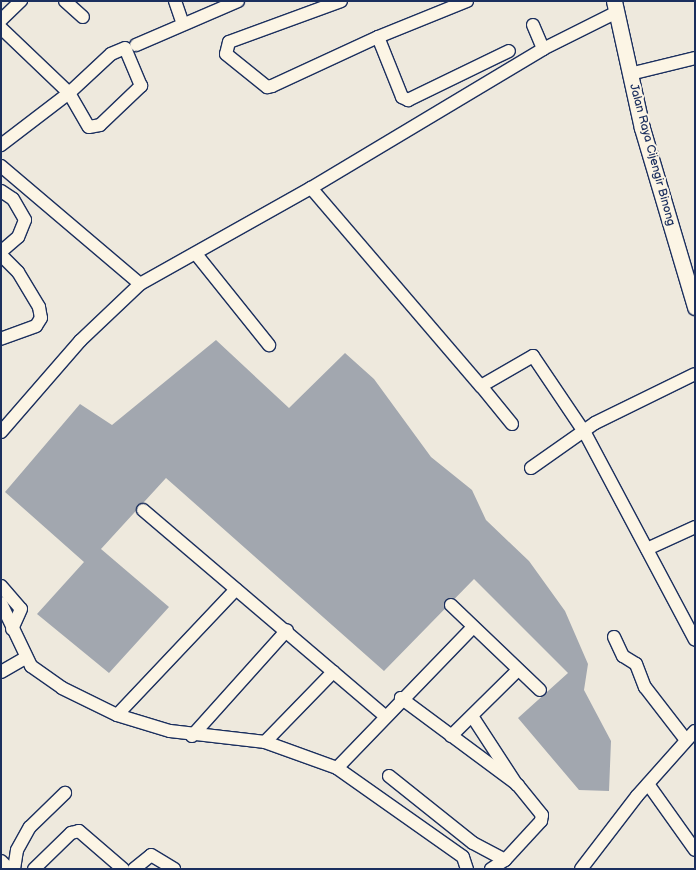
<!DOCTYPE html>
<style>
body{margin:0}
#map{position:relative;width:696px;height:870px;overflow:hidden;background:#eee9dd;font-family:"Balsamiq Sans",sans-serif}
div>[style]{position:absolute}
.water>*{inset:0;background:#a2a7af}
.roads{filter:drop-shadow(1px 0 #1b2f5e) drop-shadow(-1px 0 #1b2f5e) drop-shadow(0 1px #1b2f5e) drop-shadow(0 -1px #1b2f5e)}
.minor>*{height:12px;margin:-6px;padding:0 6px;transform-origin:6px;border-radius:6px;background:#fcf5e5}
.tertiary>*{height:15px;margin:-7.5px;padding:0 7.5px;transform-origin:7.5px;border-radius:7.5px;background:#fcf5e5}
span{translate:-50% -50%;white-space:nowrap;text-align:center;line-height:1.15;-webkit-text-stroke:4px #fcf5e5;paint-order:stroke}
.street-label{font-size:12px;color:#1b2f5e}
.frame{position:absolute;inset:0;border:2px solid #1b2f5e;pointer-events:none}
</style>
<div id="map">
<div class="water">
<i style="clip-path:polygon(216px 340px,289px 408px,345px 353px,374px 379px,431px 457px,472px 490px,486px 520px,529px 561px,565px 611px,588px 664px,584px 690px,611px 741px,609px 791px,579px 790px,518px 718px,568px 673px,474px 579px,384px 671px,166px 478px,101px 549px,169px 607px,109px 673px,37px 614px,84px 562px,5px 492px,80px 404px,112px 425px)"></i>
</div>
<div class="roads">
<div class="minor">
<i style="left:65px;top:1px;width:24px;rotate:42deg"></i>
<i style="left:175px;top:1px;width:24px;rotate:71deg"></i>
<i style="left:341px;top:1px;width:119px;rotate:159.9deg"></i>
<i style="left:229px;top:42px;width:12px;rotate:104deg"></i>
<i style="left:226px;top:54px;width:53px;rotate:38.8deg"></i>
<i style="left:267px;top:87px;width:5px;rotate:-11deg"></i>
<i style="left:272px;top:86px;width:117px;rotate:-24.8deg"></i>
<i style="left:378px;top:37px;width:96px;rotate:-22deg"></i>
<i style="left:1px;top:20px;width:28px;rotate:-44deg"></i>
<i style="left:533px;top:25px;width:26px;rotate:67deg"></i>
<i style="left:1px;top:28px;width:94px;rotate:43.7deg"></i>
<i style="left:69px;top:93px;width:39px;rotate:60deg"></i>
<i style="left:89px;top:127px;width:11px;rotate:-10deg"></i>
<i style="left:100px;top:125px;width:57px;rotate:-43.6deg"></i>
<i style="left:141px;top:86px;width:41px;rotate:-112.8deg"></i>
<i style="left:125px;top:48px;width:15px;rotate:157deg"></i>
<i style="left:111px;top:54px;width:57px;rotate:137.1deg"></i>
<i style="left:69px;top:93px;width:86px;rotate:142.6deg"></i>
<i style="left:378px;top:37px;width:65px;rotate:68.2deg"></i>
<i style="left:402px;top:97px;width:7px;rotate:27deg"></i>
<i style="left:408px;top:100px;width:112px;rotate:-25.9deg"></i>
<i style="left:136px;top:45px;width:111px;rotate:-23.3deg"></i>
<i style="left:630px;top:74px;width:67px;rotate:-13.8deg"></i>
<i style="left:1px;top:166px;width:182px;rotate:40.3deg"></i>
<i style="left:311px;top:188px;width:261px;rotate:49.4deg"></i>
<i style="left:1px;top:191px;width:14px;rotate:34deg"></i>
<i style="left:13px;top:199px;width:24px;rotate:60deg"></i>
<i style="left:25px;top:220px;width:18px;rotate:112deg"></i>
<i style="left:18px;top:237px;width:23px;rotate:139deg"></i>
<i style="left:196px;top:254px;width:117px;rotate:51.3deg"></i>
<i style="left:1px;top:255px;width:24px;rotate:45deg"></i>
<i style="left:18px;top:272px;width:41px;rotate:59deg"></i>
<i style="left:39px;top:307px;width:11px;rotate:80deg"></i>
<i style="left:41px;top:318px;width:9px;rotate:122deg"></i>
<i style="left:36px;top:326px;width:37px;rotate:160deg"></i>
<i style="left:512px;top:424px;width:49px;rotate:-129.2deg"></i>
<i style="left:481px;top:386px;width:60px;rotate:-30deg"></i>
<i style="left:533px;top:356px;width:93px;rotate:56deg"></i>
<i style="left:585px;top:433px;width:234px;rotate:62deg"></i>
<i style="left:1px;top:432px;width:121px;rotate:-49deg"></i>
<i style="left:80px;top:341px;width:83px;rotate:-43.5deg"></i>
<i style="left:140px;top:284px;width:196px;rotate:-29.3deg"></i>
<i style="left:311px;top:188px;width:270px;rotate:-30.9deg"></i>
<i style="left:543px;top:49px;width:83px;rotate:-26.6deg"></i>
<i style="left:531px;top:468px;width:78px;rotate:-35.1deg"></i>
<i style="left:595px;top:423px;width:111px;rotate:-26.1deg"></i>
<i style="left:143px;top:510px;width:316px;rotate:40.4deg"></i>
<i style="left:647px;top:549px;width:53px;rotate:-24.6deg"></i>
<i style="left:1px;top:586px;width:30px;rotate:49deg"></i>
<i style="left:21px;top:609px;width:22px;rotate:114deg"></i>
<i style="left:1px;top:603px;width:70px;rotate:64.5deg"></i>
<i style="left:31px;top:666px;width:38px;rotate:35deg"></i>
<i style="left:62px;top:688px;width:61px;rotate:26.1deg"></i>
<i style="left:117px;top:715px;width:55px;rotate:16.8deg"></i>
<i style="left:170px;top:731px;width:96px;rotate:6.6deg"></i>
<i style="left:265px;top:742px;width:77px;rotate:19.9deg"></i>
<i style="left:337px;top:768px;width:154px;rotate:35.2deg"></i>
<i style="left:463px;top:857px;width:13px;rotate:72deg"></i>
<i style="left:451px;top:605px;width:123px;rotate:43.7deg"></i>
<i style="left:614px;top:637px;width:21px;rotate:65deg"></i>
<i style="left:623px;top:656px;width:15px;rotate:32deg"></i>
<i style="left:636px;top:664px;width:25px;rotate:69deg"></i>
<i style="left:645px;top:687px;width:67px;rotate:52.3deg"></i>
<i style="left:1px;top:672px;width:28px;rotate:-30deg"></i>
<i style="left:117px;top:715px;width:173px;rotate:-46.6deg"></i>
<i style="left:472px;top:716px;width:82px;rotate:56.9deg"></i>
<i style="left:192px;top:736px;width:142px;rotate:-48.1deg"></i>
<i style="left:451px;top:736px;width:94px;rotate:-44.6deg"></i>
<i style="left:265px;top:742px;width:98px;rotate:-45.8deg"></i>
<i style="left:337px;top:768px;width:196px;rotate:-46deg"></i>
<i style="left:389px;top:776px;width:107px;rotate:38.6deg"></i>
<i style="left:473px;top:843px;width:36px;rotate:28deg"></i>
<i style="left:505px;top:860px;width:53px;rotate:-47.3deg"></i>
<i style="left:541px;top:821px;width:6px;rotate:-81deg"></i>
<i style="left:542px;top:815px;width:38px;rotate:-129deg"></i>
<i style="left:518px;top:785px;width:146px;rotate:-143.4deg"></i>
<i style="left:648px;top:784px;width:81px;rotate:54.5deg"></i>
<i style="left:1px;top:861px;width:11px;rotate:45deg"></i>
<i style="left:14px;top:869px;width:19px;rotate:-81deg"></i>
<i style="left:17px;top:850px;width:26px;rotate:-61deg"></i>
<i style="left:30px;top:827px;width:49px;rotate:-44.2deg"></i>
<i style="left:34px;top:869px;width:52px;rotate:-44.2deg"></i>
<i style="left:71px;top:833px;width:8px;rotate:-14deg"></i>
<i style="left:79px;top:831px;width:58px;rotate:40.8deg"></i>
<i style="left:134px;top:869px;width:22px;rotate:-39deg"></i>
<i style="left:151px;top:855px;width:27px;rotate:31deg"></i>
<i style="left:491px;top:869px;width:17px;rotate:-33deg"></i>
<i style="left:581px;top:869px;width:92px;rotate:-52.5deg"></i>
<i style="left:637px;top:796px;width:87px;rotate:-48.3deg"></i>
</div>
<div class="tertiary">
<i style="left:614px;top:1px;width:130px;rotate:77.6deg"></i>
<i style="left:642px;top:128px;width:187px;rotate:73.5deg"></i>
</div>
</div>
<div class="street-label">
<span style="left:652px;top:155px;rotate:75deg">Jalan Raya Cijengir Binong</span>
</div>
<div class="frame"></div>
</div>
